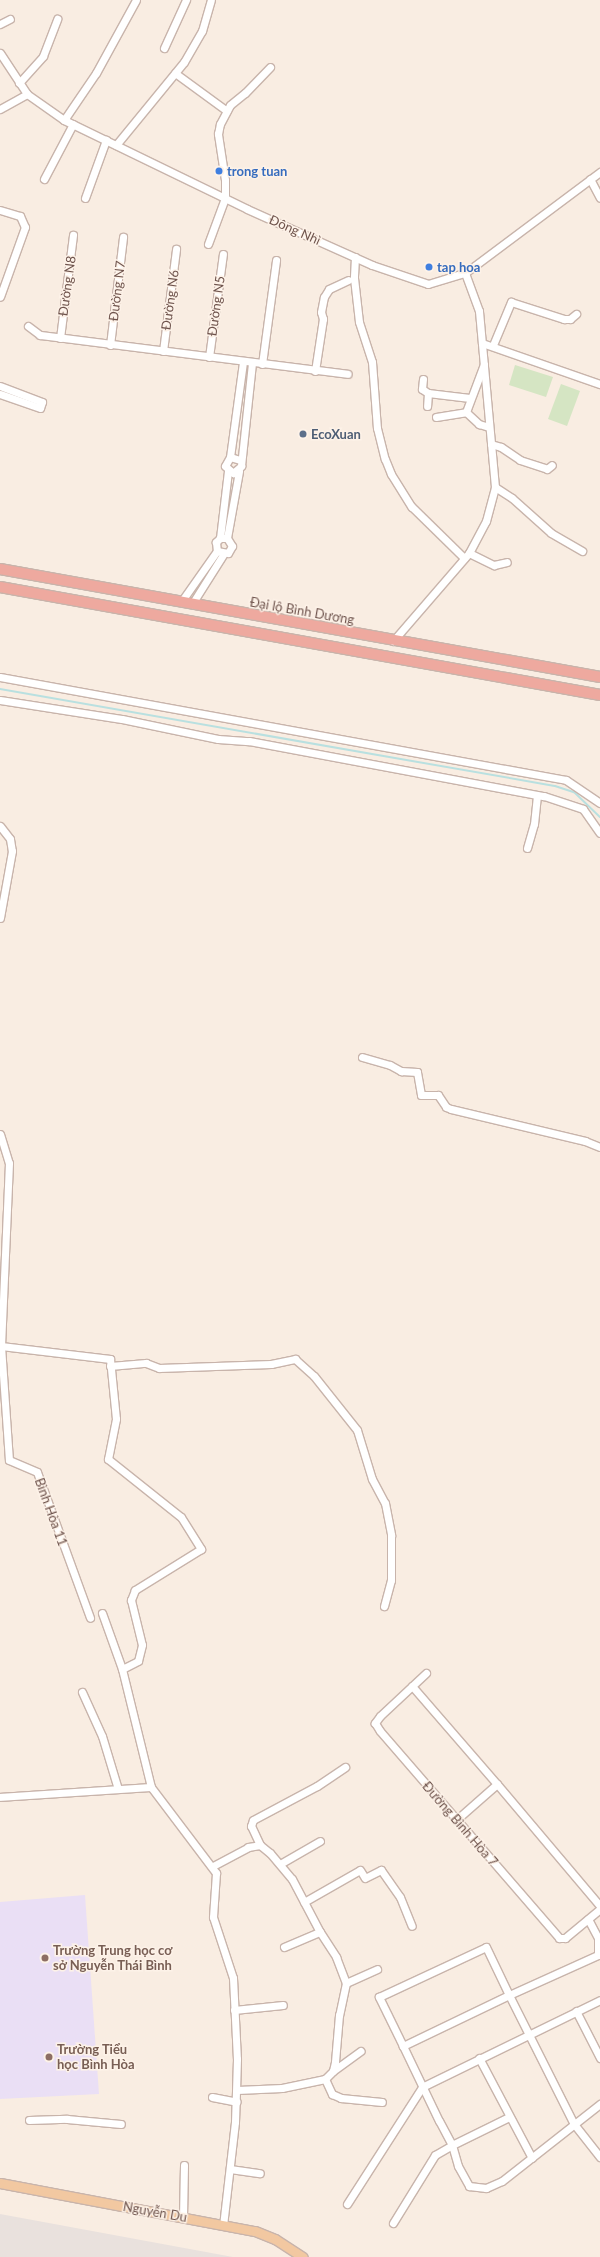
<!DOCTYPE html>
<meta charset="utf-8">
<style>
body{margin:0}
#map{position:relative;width:600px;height:2257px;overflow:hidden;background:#f9ede2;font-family:Lato,sans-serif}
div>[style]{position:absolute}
.industrial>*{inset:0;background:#e9e1dd}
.education>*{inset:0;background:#eadff5}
.green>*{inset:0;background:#d5e5c3}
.stream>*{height:2px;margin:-1px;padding:0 1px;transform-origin:1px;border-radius:1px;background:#b9e0e0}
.roads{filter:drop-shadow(1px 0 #c8b4ab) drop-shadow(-1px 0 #c8b4ab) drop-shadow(0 1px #c8b4ab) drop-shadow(0 -1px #c8b4ab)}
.minor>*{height:7px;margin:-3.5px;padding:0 3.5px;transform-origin:3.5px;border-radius:3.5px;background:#fff}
.major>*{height:9px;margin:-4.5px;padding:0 4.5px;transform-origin:4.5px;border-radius:4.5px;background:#f2c8a1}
.highway>*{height:10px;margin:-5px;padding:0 5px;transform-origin:5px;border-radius:5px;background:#eea99f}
.dots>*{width:11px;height:11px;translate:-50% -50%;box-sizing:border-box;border:2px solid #fdf2e8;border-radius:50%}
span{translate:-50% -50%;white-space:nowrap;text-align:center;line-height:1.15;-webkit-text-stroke:3px #fdf2e8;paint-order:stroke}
.shop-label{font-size:13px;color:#366cbe;font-weight:700}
.left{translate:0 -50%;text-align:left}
.street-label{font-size:13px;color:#6e534c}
.service-label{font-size:13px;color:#4e5e75;font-weight:700}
.education-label{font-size:13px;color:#785e54;font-weight:700}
</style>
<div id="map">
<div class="industrial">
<i style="clip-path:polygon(0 2214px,233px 2257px,0 2257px)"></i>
</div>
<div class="education">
<i style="clip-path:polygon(85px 1895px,99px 2094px,0 2099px,0 1902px)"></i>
</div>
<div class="green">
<i style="clip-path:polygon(515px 365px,553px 377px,546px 397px,509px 385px)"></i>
<i style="clip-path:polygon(561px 384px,580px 391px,567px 426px,548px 419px)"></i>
</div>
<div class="stream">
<i style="left:0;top:689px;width:563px;rotate:9.91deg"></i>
<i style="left:555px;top:786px;width:20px;rotate:18deg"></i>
<i style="left:574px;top:792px;width:36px;rotate:44deg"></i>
</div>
<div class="roads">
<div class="minor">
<i style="left:0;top:24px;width:11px;rotate:-27deg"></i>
<i style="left:164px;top:48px;width:53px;rotate:-65.4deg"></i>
<i style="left:0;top:53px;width:49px;rotate:56.6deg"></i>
<i style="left:27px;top:94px;width:45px;rotate:35.1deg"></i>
<i style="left:64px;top:120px;width:203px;rotate:25.9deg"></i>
<i style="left:247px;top:209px;width:137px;rotate:24.1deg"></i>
<i style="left:372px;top:265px;width:59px;rotate:18.7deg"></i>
<i style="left:428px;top:284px;width:39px;rotate:-17deg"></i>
<i style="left:465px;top:273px;width:169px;rotate:-36.8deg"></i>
<i style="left:175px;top:73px;width:64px;rotate:36.2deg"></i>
<i style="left:19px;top:83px;width:36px;rotate:-48deg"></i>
<i style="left:43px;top:56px;width:40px;rotate:-69deg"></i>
<i style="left:0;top:109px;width:31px;rotate:-29deg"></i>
<i style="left:64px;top:120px;width:57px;rotate:-55.8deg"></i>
<i style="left:96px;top:73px;width:83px;rotate:-61.3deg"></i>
<i style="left:116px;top:145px;width:107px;rotate:-50.7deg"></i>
<i style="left:184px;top:62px;width:36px;rotate:-60deg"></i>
<i style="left:202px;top:31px;width:32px;rotate:-74deg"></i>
<i style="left:44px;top:179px;width:62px;rotate:-62.2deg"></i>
<i style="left:590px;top:179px;width:21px;rotate:62deg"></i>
<i style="left:85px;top:198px;width:62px;rotate:-70.1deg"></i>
<i style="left:0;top:210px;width:21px;rotate:17deg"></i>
<i style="left:20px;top:216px;width:12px;rotate:66deg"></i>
<i style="left:25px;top:227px;width:74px;rotate:109.7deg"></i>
<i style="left:208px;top:244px;width:49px;rotate:-69.7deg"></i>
<i style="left:225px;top:198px;width:18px;rotate:-90deg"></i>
<i style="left:225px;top:180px;width:47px;rotate:-98.7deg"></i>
<i style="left:218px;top:134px;width:10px;rotate:-79deg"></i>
<i style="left:220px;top:124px;width:21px;rotate:-62deg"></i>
<i style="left:230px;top:105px;width:19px;rotate:-39deg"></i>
<i style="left:245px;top:93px;width:36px;rotate:-46deg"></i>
<i style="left:355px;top:257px;width:21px;rotate:93deg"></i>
<i style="left:354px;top:278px;width:44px;rotate:83.5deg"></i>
<i style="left:359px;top:322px;width:42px;rotate:72deg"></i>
<i style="left:372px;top:362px;width:66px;rotate:85.7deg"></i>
<i style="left:377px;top:428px;width:32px;rotate:76deg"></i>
<i style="left:385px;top:459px;width:16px;rotate:68deg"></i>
<i style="left:391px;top:474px;width:39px;rotate:58deg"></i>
<i style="left:412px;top:507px;width:73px;rotate:44.4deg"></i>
<i style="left:28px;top:326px;width:15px;rotate:37deg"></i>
<i style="left:40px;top:335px;width:310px;rotate:7.2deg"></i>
<i style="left:60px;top:338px;width:104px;rotate:-82.8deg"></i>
<i style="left:482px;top:343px;width:125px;rotate:19.2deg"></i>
<i style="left:110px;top:345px;width:109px;rotate:-83.1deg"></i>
<i style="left:493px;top:345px;width:47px;rotate:-67.3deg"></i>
<i style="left:511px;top:302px;width:56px;rotate:17.8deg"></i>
<i style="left:564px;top:319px;width:6px"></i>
<i style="left:570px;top:319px;width:8px;rotate:-40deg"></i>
<i style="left:163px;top:351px;width:103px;rotate:-82.7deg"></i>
<i style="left:209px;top:357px;width:104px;rotate:-82.3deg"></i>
<i style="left:262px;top:364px;width:105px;rotate:-82.3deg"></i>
<i style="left:315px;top:371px;width:53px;rotate:-81.3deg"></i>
<i style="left:323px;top:319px;width:7px;rotate:-106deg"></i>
<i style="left:321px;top:312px;width:15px;rotate:-79deg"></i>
<i style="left:324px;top:297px;width:9px;rotate:-58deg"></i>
<i style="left:329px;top:289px;width:21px;rotate:-25deg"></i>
<i style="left:423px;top:379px;width:10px;rotate:96deg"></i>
<i style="left:422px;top:389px;width:7px;rotate:34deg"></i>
<i style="left:428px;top:393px;width:13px;rotate:94deg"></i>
<i style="left:0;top:386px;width:45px;rotate:20.9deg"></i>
<i style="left:42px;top:402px;width:6px;rotate:108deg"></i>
<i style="left:40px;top:408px;width:42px;rotate:-160.7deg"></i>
<i style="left:428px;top:393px;width:42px;rotate:6.8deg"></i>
<i style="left:466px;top:412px;width:51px;rotate:-69.4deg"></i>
<i style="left:436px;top:417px;width:30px;rotate:-9deg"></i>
<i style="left:466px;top:412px;width:18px;rotate:43deg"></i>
<i style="left:479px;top:424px;width:10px;rotate:17deg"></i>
<i style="left:491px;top:444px;width:10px;rotate:17deg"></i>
<i style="left:501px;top:447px;width:23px;rotate:34deg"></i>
<i style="left:520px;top:460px;width:28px;rotate:18deg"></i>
<i style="left:547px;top:469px;width:6px;rotate:-39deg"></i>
<i style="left:230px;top:457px;width:96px;rotate:-82.2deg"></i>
<i style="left:240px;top:460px;width:10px;rotate:-163deg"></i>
<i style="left:230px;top:457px;width:10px;rotate:119deg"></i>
<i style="left:225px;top:466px;width:11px;rotate:41deg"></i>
<i style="left:233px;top:473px;width:11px;rotate:-41deg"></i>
<i style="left:241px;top:466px;width:104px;rotate:-83.9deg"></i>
<i style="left:495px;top:487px;width:20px;rotate:33deg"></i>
<i style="left:512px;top:498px;width:52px;rotate:41.9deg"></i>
<i style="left:551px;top:533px;width:36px;rotate:30deg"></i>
<i style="left:220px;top:538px;width:67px;rotate:-83.2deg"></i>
<i style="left:227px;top:538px;width:7px;rotate:180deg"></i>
<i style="left:220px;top:538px;width:6px;rotate:135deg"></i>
<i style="left:216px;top:542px;width:9px;rotate:84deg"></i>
<i style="left:217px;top:551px;width:11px;rotate:10deg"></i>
<i style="left:228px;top:553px;width:8px;rotate:-60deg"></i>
<i style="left:232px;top:546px;width:9px;rotate:-122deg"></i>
<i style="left:227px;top:538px;width:68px;rotate:-79.8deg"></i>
<i style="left:469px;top:553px;width:28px;rotate:26deg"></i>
<i style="left:494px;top:565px;width:13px;rotate:-13deg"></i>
<i style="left:181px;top:602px;width:62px;rotate:-54.8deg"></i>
<i style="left:192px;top:604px;width:58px;rotate:-57.7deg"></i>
<i style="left:393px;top:641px;width:116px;rotate:-49.2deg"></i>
<i style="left:469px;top:553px;width:36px;rotate:-62deg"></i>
<i style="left:486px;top:521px;width:35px;rotate:-75deg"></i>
<i style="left:495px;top:487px;width:177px;rotate:-95.2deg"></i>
<i style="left:479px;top:311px;width:40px;rotate:-110.2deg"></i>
<i style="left:0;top:677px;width:575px;rotate:10.31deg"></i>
<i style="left:566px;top:780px;width:41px;rotate:34.1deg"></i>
<i style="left:0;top:700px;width:123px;rotate:8.9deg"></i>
<i style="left:122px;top:719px;width:98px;rotate:11.8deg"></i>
<i style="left:218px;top:739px;width:31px;rotate:4deg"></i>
<i style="left:249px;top:741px;width:300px;rotate:10.6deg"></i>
<i style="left:544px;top:796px;width:41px;rotate:18.4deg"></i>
<i style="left:583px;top:809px;width:29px;rotate:55deg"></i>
<i style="left:0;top:826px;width:16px;rotate:52deg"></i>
<i style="left:10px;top:839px;width:12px;rotate:81deg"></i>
<i style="left:12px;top:851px;width:68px;rotate:100.2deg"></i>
<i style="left:527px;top:848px;width:25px;rotate:-74deg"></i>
<i style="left:534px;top:824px;width:29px;rotate:-84deg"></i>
<i style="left:362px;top:1057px;width:29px;rotate:16deg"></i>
<i style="left:390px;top:1065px;width:13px;rotate:29deg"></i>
<i style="left:401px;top:1071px;width:16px;rotate:4deg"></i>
<i style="left:417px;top:1072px;width:23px;rotate:80deg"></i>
<i style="left:421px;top:1095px;width:17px"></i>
<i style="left:438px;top:1095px;width:14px;rotate:56deg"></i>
<i style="left:446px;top:1107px;width:5px;rotate:22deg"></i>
<i style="left:451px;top:1109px;width:138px;rotate:13.4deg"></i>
<i style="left:585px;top:1141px;width:16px;rotate:22deg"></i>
<i style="left:0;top:1134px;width:30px;rotate:73deg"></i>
<i style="left:9px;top:1163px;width:183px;rotate:92.5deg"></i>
<i style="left:1px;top:1346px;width:114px;rotate:86deg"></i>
<i style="left:9px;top:1460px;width:30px;rotate:23deg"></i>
<i style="left:37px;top:1472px;width:155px;rotate:70deg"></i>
<i style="left:1px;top:1346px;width:110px;rotate:6.8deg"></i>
<i style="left:110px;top:1359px;width:60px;rotate:84.3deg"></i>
<i style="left:116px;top:1419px;width:41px;rotate:101.3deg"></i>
<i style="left:108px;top:1459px;width:93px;rotate:38.5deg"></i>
<i style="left:181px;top:1517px;width:38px;rotate:58deg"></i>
<i style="left:201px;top:1549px;width:78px;rotate:148.2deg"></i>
<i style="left:135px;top:1590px;width:11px;rotate:112deg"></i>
<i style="left:131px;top:1600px;width:46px;rotate:76.3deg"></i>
<i style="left:142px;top:1645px;width:16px;rotate:104deg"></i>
<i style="left:138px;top:1661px;width:18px;rotate:153deg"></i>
<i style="left:122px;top:1669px;width:122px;rotate:76.2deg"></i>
<i style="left:151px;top:1787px;width:108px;rotate:52.9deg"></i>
<i style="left:216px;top:1873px;width:44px;rotate:93.9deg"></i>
<i style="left:213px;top:1917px;width:64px;rotate:71.8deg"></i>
<i style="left:233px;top:1978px;width:81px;rotate:87.2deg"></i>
<i style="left:237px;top:2059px;width:63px;rotate:91.8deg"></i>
<i style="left:235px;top:2122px;width:104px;rotate:96.6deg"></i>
<i style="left:110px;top:1366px;width:36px;rotate:-5deg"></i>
<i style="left:146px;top:1363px;width:14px;rotate:21deg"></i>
<i style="left:159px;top:1368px;width:112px;rotate:-2deg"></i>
<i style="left:271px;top:1364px;width:25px;rotate:-12deg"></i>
<i style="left:295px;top:1359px;width:25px;rotate:42deg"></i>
<i style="left:314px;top:1376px;width:69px;rotate:51.5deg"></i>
<i style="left:357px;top:1430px;width:51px;rotate:73deg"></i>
<i style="left:372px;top:1479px;width:27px;rotate:62deg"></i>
<i style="left:385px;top:1503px;width:33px;rotate:79deg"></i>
<i style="left:391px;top:1535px;width:45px;rotate:90deg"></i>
<i style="left:391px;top:1580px;width:27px;rotate:105deg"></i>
<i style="left:102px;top:1613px;width:59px;rotate:70.3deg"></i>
<i style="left:426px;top:1673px;width:63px;rotate:136.9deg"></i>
<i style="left:380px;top:1716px;width:9px;rotate:126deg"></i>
<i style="left:375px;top:1723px;width:9px;rotate:58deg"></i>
<i style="left:380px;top:1731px;width:274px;rotate:49.1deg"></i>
<i style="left:559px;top:1938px;width:6px"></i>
<i style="left:565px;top:1938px;width:45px;rotate:-39.6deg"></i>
<i style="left:412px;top:1686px;width:130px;rotate:49.1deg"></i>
<i style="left:497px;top:1784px;width:55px;rotate:138.7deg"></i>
<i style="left:82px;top:1692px;width:48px;rotate:65.6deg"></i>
<i style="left:102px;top:1736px;width:55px;rotate:73.2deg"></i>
<i style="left:497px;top:1784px;width:160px;rotate:49.8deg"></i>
<i style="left:0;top:1797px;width:151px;rotate:-3.8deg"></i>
<i style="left:260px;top:1845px;width:21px;rotate:-115deg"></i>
<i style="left:251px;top:1826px;width:6px;rotate:-72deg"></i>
<i style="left:253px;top:1820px;width:72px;rotate:-28deg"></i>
<i style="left:317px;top:1786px;width:34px;rotate:-34deg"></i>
<i style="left:280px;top:1864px;width:46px;rotate:-29.9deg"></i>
<i style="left:213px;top:1866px;width:40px;rotate:-28deg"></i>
<i style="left:248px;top:1847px;width:12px;rotate:-9deg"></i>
<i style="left:260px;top:1845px;width:13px;rotate:39deg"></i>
<i style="left:270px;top:1853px;width:34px;rotate:50deg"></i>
<i style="left:292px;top:1879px;width:60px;rotate:62.2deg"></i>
<i style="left:320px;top:1932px;width:30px;rotate:57deg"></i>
<i style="left:336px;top:1957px;width:28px;rotate:69deg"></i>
<i style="left:346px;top:1983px;width:33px;rotate:102deg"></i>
<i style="left:339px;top:2015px;width:47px;rotate:94.9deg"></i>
<i style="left:335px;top:2062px;width:9px;rotate:103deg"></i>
<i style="left:333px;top:2071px;width:11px;rotate:135deg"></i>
<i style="left:325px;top:2079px;width:44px;rotate:168.2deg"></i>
<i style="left:282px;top:2088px;width:45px;rotate:177.5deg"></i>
<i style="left:304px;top:1902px;width:64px;rotate:-29.7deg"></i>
<i style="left:360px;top:1870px;width:9px;rotate:58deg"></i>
<i style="left:365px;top:1878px;width:18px;rotate:-27deg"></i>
<i style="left:381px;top:1870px;width:33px;rotate:55deg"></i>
<i style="left:400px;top:1897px;width:31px;rotate:68deg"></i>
<i style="left:588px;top:1919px;width:21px;rotate:62deg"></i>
<i style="left:598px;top:1938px;width:17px;rotate:90deg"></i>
<i style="left:284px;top:1947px;width:39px;rotate:-23deg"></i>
<i style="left:600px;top:1954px;width:100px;rotate:155.7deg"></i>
<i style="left:509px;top:1995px;width:144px;rotate:63.3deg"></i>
<i style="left:574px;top:2124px;width:42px;rotate:51.8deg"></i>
<i style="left:346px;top:1983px;width:34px;rotate:-24deg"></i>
<i style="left:234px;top:2010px;width:49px;rotate:-5.8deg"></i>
<i style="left:576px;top:2011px;width:53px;rotate:62.9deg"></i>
<i style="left:479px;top:2058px;width:113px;rotate:62.1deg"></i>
<i style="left:333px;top:2071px;width:34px;rotate:-36deg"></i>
<i style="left:325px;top:2079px;width:17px;rotate:65deg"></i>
<i style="left:332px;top:2094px;width:10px;rotate:24deg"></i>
<i style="left:341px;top:2098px;width:41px;rotate:5.6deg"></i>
<i style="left:212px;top:2097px;width:25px;rotate:11deg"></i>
<i style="left:509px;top:2117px;width:64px;rotate:153.8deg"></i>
<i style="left:452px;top:2145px;width:22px;rotate:74deg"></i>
<i style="left:458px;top:2166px;width:23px;rotate:61deg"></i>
<i style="left:469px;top:2186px;width:17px;rotate:7deg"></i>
<i style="left:486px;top:2188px;width:17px;rotate:-24deg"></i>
<i style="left:502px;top:2181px;width:125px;rotate:-38.2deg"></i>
<i style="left:29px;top:2120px;width:38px;rotate:-2deg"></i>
<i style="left:67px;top:2119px;width:54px;rotate:5.3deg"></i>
<i style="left:230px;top:2169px;width:30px;rotate:8deg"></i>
<i style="left:347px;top:2204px;width:139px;rotate:-57.3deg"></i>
<i style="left:422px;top:2087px;width:198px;rotate:-26deg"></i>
<i style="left:183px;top:2217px;width:52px;rotate:-88.9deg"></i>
<i style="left:393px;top:2223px;width:80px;rotate:-58.3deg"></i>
<i style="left:435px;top:2155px;width:20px;rotate:-30deg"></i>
<i style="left:452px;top:2145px;width:27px;rotate:-118deg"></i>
<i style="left:439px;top:2121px;width:83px;rotate:-115.6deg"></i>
<i style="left:403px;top:2046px;width:55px;rotate:-116.1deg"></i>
<i style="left:379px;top:1997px;width:118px;rotate:-25deg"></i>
<i style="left:486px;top:1947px;width:53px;rotate:64.4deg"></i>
<i style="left:509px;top:1995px;width:118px;rotate:154.3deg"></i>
</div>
<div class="major">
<i style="left:0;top:2183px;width:259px;rotate:10.7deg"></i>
<i style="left:255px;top:2231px;width:22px;rotate:22deg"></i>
<i style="left:275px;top:2239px;width:33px;rotate:33deg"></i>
</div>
<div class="highway">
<i style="left:0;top:569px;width:610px;rotate:10.2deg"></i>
<i style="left:0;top:587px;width:610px;rotate:10.2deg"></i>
</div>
</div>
<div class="dots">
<i style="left:219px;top:171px;background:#3f7fe0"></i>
<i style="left:429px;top:267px;background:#3f7fe0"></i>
<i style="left:303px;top:434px;background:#5c6f8a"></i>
<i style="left:45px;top:1958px;background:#8d6e63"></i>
<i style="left:49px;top:2057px;background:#8d6e63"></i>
</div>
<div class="shop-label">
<span class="left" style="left:227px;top:171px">trong tuan</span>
<span class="left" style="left:437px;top:267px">tap hoa</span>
</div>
<div class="street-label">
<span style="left:295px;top:230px;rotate:24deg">Đông Nhì</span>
<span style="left:67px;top:286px;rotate:-82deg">Đường N8</span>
<span style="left:117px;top:291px;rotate:-83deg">Đường N7</span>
<span style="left:170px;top:300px;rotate:-82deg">Đường N6</span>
<span style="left:216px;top:306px;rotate:-82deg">Đường N5</span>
<span style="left:302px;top:611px;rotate:10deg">Đại lộ Bình Dương</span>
<span style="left:51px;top:1512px;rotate:70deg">Bình Hòa 11</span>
<span style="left:460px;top:1824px;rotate:49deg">Đường Bình Hòa 7</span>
<span style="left:155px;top:2212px;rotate:10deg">Nguyễn Du</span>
</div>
<div class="service-label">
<span class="left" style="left:311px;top:434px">EcoXuan</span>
</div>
<div class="education-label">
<span class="left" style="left:53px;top:1958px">Trường Trung học cơ<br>sở Nguyễn Thái Bình</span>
<span class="left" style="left:57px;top:2057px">Trường Tiểu<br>học Bình Hòa</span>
</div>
</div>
